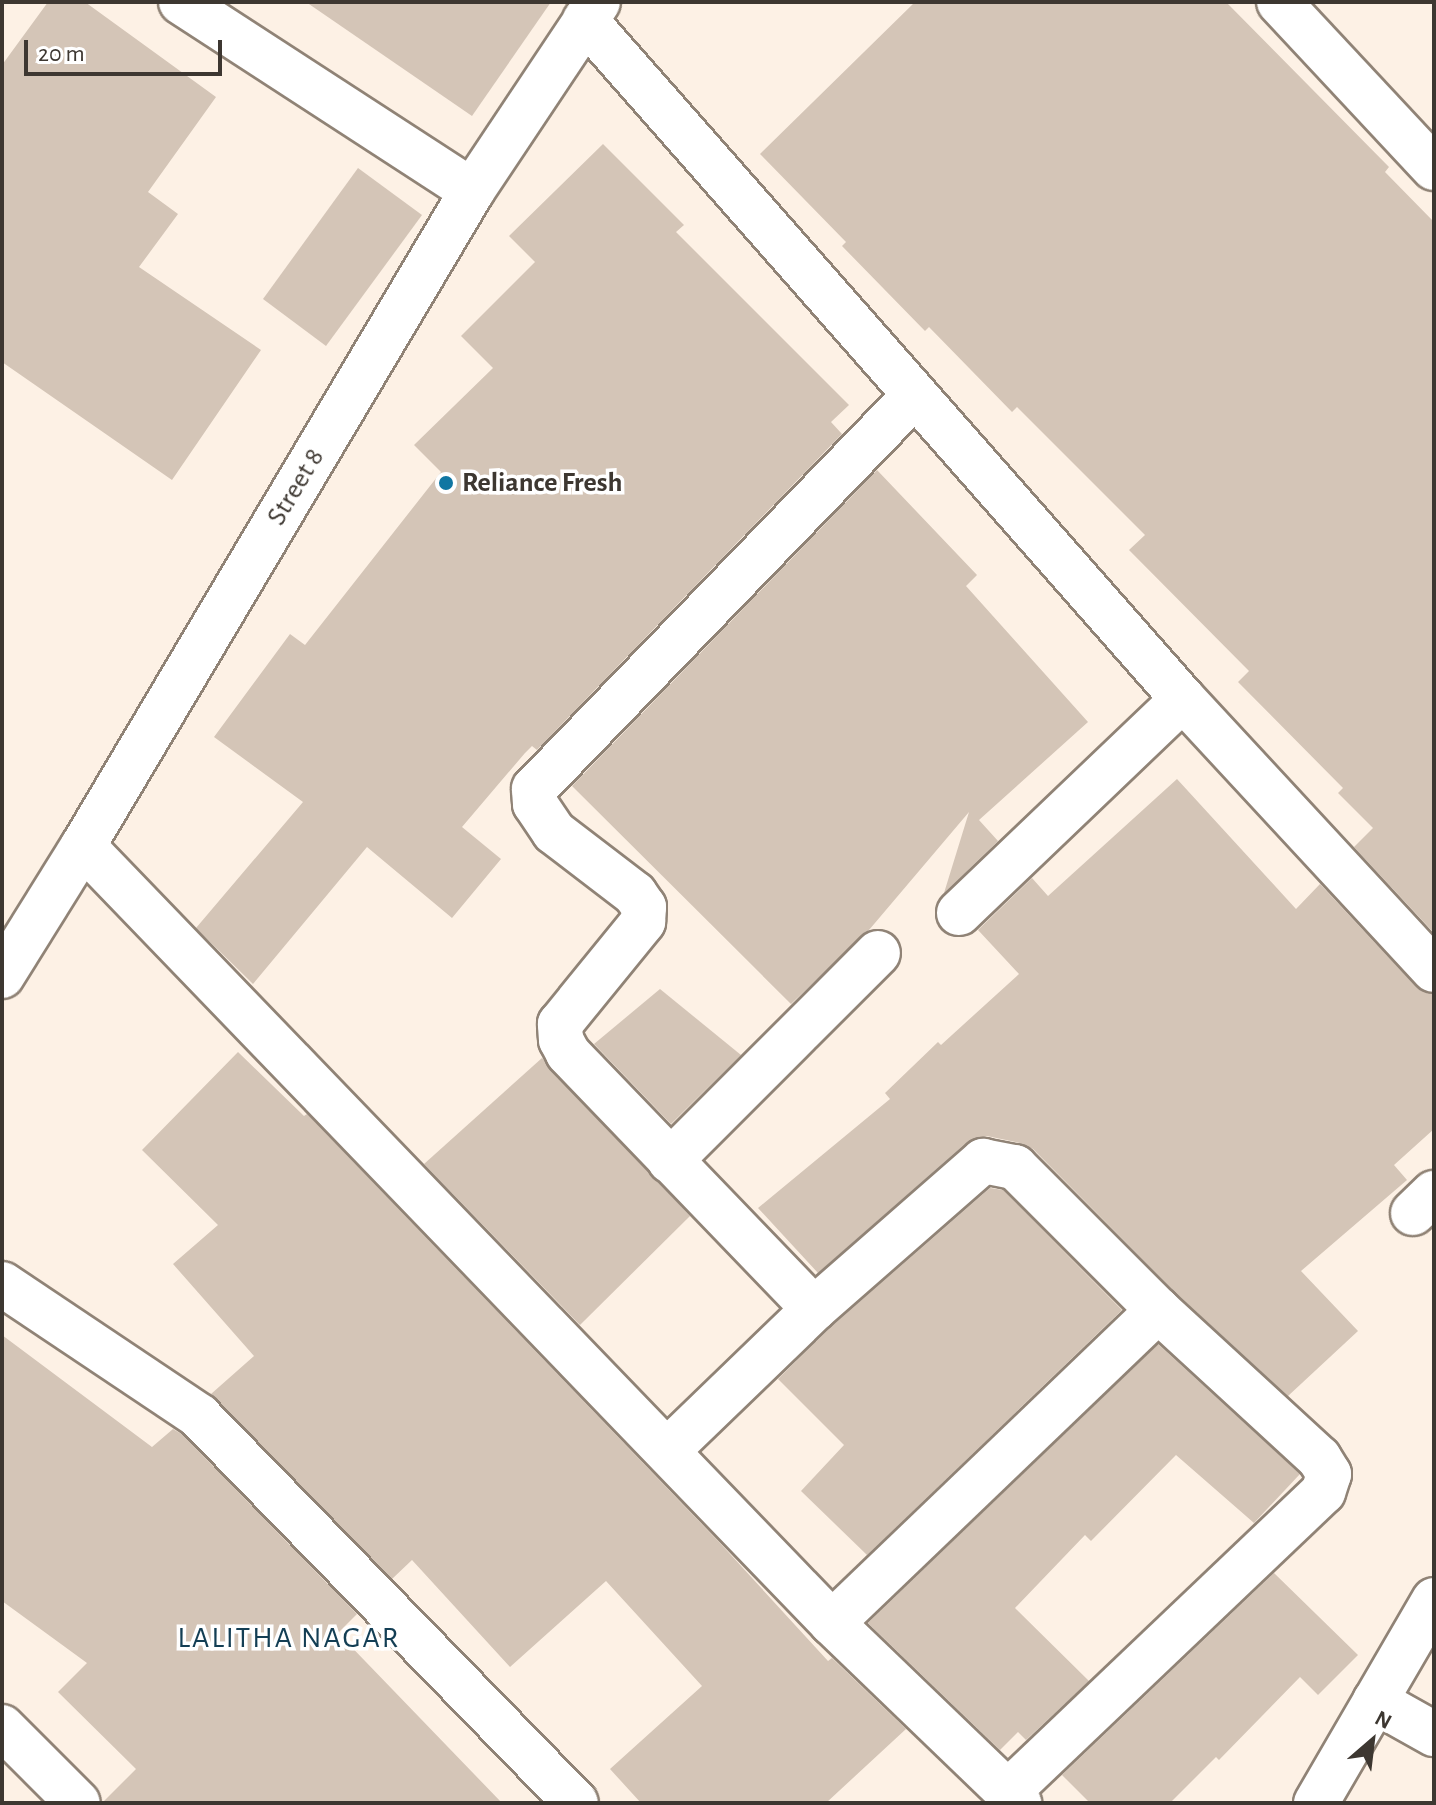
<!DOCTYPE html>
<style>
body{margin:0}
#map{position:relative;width:1436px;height:1805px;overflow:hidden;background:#fdf1e5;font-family:"Alegreya Sans",sans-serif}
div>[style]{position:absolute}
.building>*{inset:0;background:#d4c5b7}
.roads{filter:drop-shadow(2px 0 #908376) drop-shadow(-2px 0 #908376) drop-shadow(0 2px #908376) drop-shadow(0 -2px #908376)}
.minor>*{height:44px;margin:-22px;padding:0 22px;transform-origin:22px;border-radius:22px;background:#fff}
.dots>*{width:22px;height:22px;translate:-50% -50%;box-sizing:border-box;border:4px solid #fff;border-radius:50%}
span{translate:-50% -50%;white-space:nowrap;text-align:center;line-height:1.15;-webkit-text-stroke:7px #fff;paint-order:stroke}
.poi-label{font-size:28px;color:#3d3731;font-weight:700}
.left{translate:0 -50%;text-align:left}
.street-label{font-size:28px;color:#3d3731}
.neighbourhood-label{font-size:30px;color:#133e54;letter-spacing:2px}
.frame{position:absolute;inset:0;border:4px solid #3d3731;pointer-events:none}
.north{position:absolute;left:1332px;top:1701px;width:80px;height:80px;-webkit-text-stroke:6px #fff;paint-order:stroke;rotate:28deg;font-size:22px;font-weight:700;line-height:32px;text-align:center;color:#3d3731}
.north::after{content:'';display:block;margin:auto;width:28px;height:36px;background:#3d3731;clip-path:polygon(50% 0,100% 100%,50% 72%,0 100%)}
.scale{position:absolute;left:24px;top:40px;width:198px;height:36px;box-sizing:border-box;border:4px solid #3d3731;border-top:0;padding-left:10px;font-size:24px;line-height:28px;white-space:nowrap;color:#3d3731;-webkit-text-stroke:6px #fff;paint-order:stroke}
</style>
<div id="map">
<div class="building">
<i style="clip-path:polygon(48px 2px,85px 2px,216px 97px,148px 192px,178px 214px,139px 267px,261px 350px,172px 480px,2px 362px,2px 65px)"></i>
<i style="clip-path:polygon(306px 2px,551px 2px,472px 116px)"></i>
<i style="clip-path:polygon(915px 2px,1226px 2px,1389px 167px,1385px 172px,1434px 222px,1434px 933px,1354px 847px,1373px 828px,1338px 793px,1343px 788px,1238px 682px,1249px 671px,1129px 550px,1145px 535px,1017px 407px,1012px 412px,929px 327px,925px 331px,842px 246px,846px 242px,760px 154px)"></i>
<i style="clip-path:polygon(603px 144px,684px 225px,676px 232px,849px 405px,831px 422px,842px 434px,537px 750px,532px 746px,525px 753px,462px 827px,501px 859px,452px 918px,367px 847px,253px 984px,196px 928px,303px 802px,214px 737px,290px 634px,305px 645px,441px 472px,414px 445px,493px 368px,461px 336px,535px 262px,509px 236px)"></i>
<i style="clip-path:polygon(358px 168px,422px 215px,326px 346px,263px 299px)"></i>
<i style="clip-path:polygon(877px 470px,977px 575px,966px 586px,1088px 722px,979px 820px,998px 841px,944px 893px,969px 812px,869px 930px,791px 1004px,572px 786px)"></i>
<i style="clip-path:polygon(1177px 779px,1296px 909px,1320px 884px,1416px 987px,1434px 994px,1434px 1129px,1394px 1165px,1407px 1180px,1301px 1271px,1358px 1331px,1288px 1396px,1175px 1292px,1033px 1149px,1020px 1143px,987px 1136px,967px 1142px,818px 1273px,758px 1208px,890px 1099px,885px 1093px,938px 1042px,941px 1045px,1019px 974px,978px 930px,1032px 878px,1048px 896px)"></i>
<i style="clip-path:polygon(660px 989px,741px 1055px,671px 1124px,594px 1044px)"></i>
<i style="clip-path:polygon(238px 1052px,304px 1116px,307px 1114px,720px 1543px,828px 1661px,832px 1658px,906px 1729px,826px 1803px,641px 1803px,610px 1769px,702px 1686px,606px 1581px,510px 1667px,412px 1560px,392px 1579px,211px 1394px,254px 1356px,173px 1264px,218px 1225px,142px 1150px)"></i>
<i style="clip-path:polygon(542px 1058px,690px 1216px,580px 1325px,424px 1164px)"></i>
<i style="clip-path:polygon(990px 1188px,1003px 1190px,1122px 1310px,867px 1555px,801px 1491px,844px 1445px,778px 1379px,831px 1327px)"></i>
<i style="clip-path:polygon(2px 1335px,152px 1447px,173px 1429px,183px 1435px,357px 1614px,338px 1633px,502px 1803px,102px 1803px,136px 1769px,58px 1692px,87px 1663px,2px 1601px)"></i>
<i style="clip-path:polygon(1158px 1344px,1300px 1474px,1254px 1523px,1176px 1455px,1091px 1541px,1085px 1535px,1015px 1608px,1089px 1681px,1026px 1740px,1018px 1732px,1000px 1750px,868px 1623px)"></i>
<i style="clip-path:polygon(1274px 1573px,1358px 1655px,1318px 1695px,1300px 1677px,1219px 1760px,1216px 1757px,1170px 1803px,1090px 1803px,1062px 1775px)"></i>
</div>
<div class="roads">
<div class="minor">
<i style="left:181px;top:2px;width:347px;rotate:33deg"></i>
<i style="left:1279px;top:2px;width:227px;rotate:47deg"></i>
<i style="left:585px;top:20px;width:905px;rotate:48.63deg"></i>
<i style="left:1183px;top:699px;width:369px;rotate:47.2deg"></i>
<i style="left:83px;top:846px;width:1079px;rotate:46.05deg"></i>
<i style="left:832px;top:1623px;width:260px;rotate:43.9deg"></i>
<i style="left:959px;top:913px;width:310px;rotate:-43.7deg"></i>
<i style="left:2px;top:976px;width:153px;rotate:-58.1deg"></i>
<i style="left:83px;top:846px;width:762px;rotate:-59.29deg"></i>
<i style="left:472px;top:191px;width:227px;rotate:-56.3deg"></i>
<i style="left:670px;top:1161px;width:294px;rotate:-45deg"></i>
<i style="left:1413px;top:1213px;width:29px;rotate:-44deg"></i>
<i style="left:2px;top:1284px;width:237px;rotate:33.8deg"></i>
<i style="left:199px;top:1416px;width:540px;rotate:45.75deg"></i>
<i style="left:814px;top:1309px;width:355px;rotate:-133.9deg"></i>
<i style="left:568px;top:1053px;width:15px;rotate:-118deg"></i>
<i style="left:561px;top:1040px;width:16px;rotate:-94deg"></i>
<i style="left:560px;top:1024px;width:132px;rotate:-50.9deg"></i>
<i style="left:643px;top:922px;width:15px;rotate:-86deg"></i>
<i style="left:644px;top:907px;width:16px;rotate:-125deg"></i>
<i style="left:635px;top:894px;width:102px;rotate:-142.6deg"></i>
<i style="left:554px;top:832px;width:34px;rotate:-124deg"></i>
<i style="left:535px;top:804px;width:15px;rotate:-94deg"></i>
<i style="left:534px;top:789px;width:545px;rotate:-45.97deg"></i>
<i style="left:668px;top:1450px;width:203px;rotate:-44deg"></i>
<i style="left:814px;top:1309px;width:225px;rotate:-41.2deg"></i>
<i style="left:983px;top:1161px;width:33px;rotate:11deg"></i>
<i style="left:1015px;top:1167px;width:202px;rotate:45deg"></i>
<i style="left:1158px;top:1310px;width:219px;rotate:42.6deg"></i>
<i style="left:1319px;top:1458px;width:19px;rotate:58deg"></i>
<i style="left:1329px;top:1474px;width:19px;rotate:108deg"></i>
<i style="left:1323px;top:1492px;width:435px;rotate:136.4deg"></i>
<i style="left:832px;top:1623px;width:452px;rotate:-43.8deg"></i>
<i style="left:1375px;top:1701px;width:68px;rotate:29.2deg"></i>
<i style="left:2px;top:1727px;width:107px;rotate:45deg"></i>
<i style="left:1316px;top:1803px;width:235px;rotate:-59.8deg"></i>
</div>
</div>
<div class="dots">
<i style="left:446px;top:483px;background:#1076a2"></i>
</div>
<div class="poi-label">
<span class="left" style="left:462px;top:483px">Reliance Fresh</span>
</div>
<div class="street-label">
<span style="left:296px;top:487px;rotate:-59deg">Street 8</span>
</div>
<div class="neighbourhood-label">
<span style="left:289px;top:1638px">LALITHA NAGAR</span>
</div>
<div class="frame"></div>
<div class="north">N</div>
<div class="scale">20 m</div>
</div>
